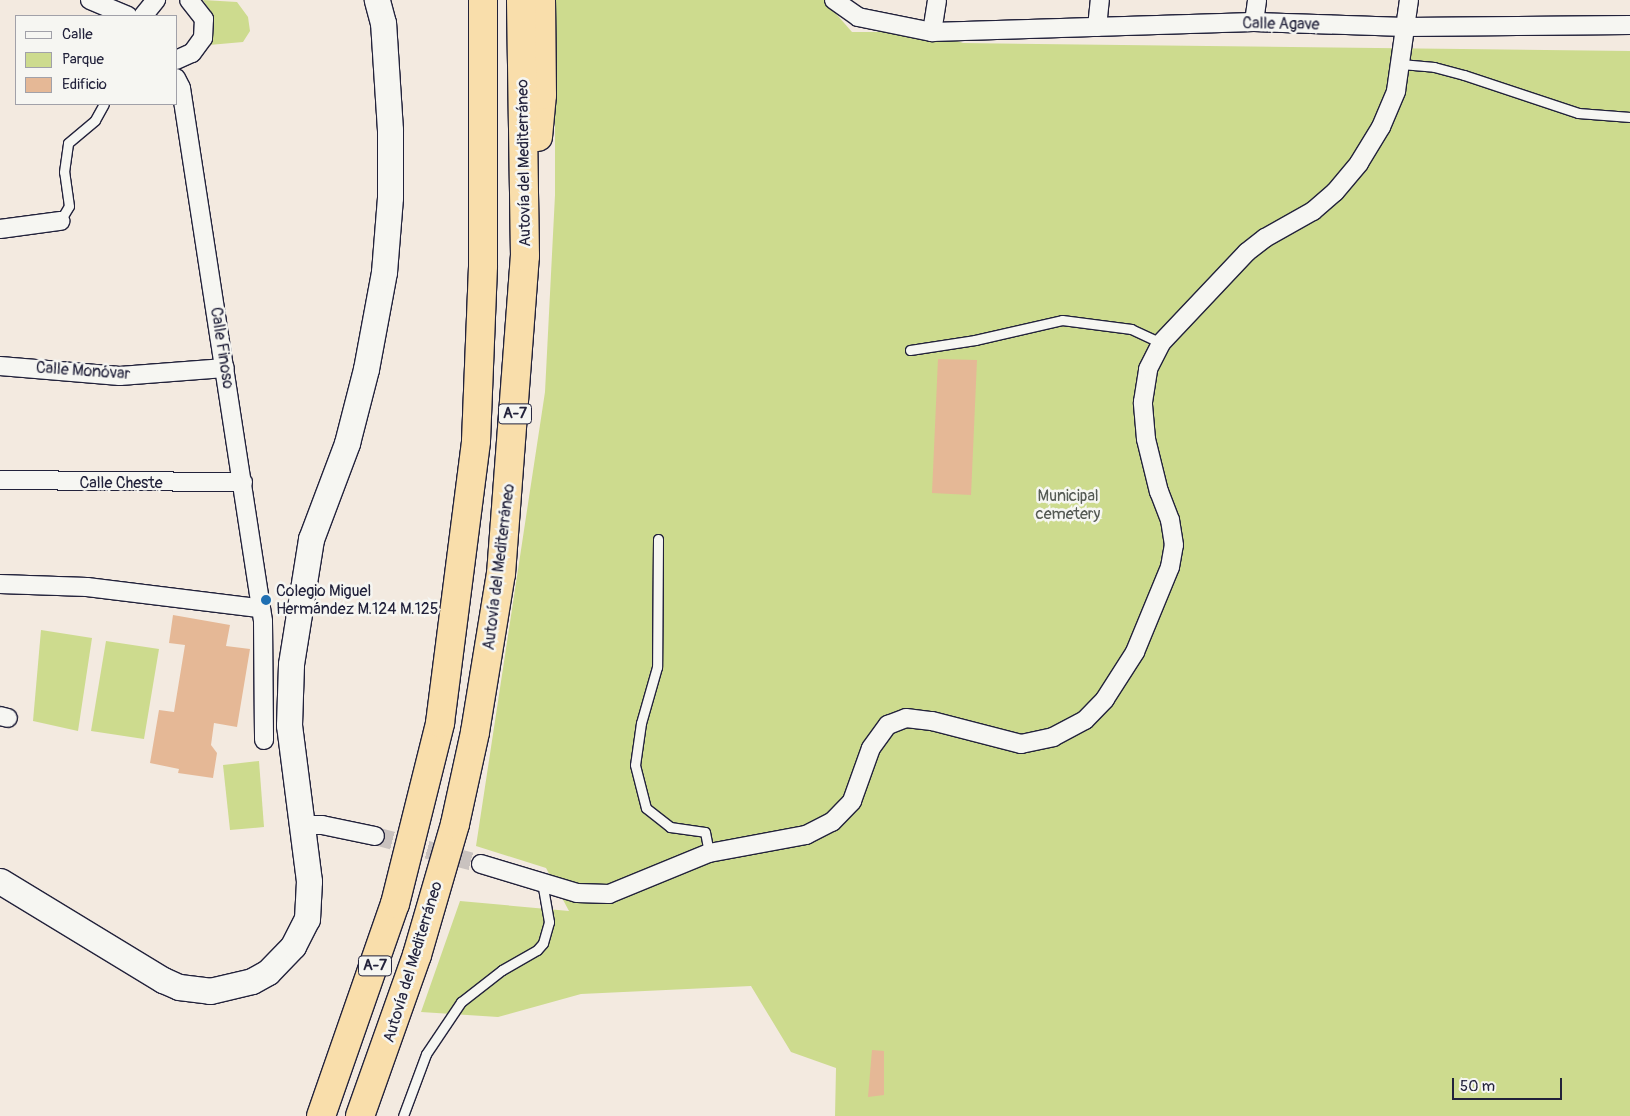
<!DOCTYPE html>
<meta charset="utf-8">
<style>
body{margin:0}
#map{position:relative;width:1630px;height:1116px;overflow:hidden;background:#f3eae0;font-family:Pangolin,sans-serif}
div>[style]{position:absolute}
.green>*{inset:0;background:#cddb8e}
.building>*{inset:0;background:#e5b896}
.street-tunnel>*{height:18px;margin-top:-9px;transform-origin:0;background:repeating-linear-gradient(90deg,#c9c2bf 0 18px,transparent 0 27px)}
.roads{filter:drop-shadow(1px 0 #22223b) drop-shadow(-1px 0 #22223b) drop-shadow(0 1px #22223b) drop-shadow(0 -1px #22223b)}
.lane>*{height:9px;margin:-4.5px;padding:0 4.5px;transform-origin:4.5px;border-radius:4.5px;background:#f6f6f2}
.street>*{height:18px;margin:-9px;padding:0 9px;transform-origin:9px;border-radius:9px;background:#f6f6f2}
.secondary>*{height:25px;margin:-12.5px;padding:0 12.5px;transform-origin:12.5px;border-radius:12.5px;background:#f6f6f2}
.highway>*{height:28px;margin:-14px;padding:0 14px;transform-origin:14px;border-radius:14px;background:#f9deab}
.dots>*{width:14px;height:14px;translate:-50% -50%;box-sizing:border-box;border:2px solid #f6f6f2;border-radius:50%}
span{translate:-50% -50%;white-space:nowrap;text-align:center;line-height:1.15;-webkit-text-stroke:5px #f6f6f2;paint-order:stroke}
.shield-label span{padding:1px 4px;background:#f6f6f2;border:1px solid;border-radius:4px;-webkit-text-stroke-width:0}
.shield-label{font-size:15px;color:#22223b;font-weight:700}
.street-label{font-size:16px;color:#22223b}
.park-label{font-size:16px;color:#555a54}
.poi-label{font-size:16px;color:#22223b}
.left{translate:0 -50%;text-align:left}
.legend{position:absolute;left:15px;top:15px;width:162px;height:90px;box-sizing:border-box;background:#f6f6f2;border:1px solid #a1a1a9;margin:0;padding:6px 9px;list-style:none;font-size:15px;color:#22223b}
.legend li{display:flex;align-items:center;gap:10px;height:25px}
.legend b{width:25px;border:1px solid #a1a1a9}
.scale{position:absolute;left:1452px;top:1078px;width:110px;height:22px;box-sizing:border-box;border:2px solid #22223b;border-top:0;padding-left:6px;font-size:15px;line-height:18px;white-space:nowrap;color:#22223b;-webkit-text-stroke:4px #f6f6f2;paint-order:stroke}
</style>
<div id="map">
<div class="green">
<i style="clip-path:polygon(203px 0,237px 2px,248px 17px,250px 31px,243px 42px,209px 45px,214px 30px,211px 12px)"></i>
<i style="clip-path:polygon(555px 0,824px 0,852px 32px,932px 32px,963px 43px,1630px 51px,1630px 1116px,835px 1116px,836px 1068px,791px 1052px,751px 986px,581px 994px,498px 1017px,421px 1012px,460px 901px,569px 911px,546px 868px,476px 846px,545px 392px,555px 195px)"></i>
<i style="clip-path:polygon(41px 630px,92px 638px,78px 731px,33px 721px)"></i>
<i style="clip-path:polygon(106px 641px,159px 649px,144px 739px,91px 731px)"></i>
<i style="clip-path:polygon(259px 761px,264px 827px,230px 830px,223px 765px)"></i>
</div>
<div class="building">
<i style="clip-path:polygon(938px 359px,977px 360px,971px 495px,932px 493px)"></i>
<i style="clip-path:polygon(173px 615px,230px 625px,226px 646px,250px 649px,237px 727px,214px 723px,211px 745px,217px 753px,213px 778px,178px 773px,179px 769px,150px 763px,159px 710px,174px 712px,185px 645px,169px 643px)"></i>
<i style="clip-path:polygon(872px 1050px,884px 1051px,884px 1095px,868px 1097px)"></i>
</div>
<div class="street-tunnel">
<i style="left:375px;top:836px;width:110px;rotate:14.8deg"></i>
</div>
<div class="roads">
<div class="lane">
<i style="left:1401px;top:64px;width:33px;rotate:5deg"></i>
<i style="left:1434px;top:67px;width:31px;rotate:15deg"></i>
<i style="left:1464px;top:75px;width:120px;rotate:18.4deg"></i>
<i style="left:1578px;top:113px;width:52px;rotate:4.4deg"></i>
<i style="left:60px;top:221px;width:17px;rotate:-59deg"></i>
<i style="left:69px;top:206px;width:34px;rotate:-98deg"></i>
<i style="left:64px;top:172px;width:29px;rotate:-82deg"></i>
<i style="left:68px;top:143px;width:35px;rotate:-40deg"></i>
<i style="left:95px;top:120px;width:18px;rotate:-61deg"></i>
<i style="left:910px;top:350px;width:66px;rotate:-8.7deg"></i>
<i style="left:975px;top:340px;width:89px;rotate:-12.9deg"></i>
<i style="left:1062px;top:320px;width:70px;rotate:7.4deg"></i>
<i style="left:1131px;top:329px;width:33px;rotate:25deg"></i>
<i style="left:658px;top:539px;width:128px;rotate:90.4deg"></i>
<i style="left:657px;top:667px;width:58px;rotate:105.9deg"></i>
<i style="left:641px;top:723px;width:42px;rotate:98.1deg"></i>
<i style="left:635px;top:765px;width:44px;rotate:75.7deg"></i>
<i style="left:646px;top:808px;width:31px;rotate:38deg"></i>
<i style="left:670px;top:827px;width:35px;rotate:8deg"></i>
<i style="left:705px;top:832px;width:21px;rotate:79deg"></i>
<i style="left:403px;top:1116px;width:66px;rotate:-69.6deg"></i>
<i style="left:426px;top:1054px;width:63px;rotate:-56.1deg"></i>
<i style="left:461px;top:1002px;width:52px;rotate:-38deg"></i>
<i style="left:502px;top:970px;width:40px;rotate:-29.7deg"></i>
<i style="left:537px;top:950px;width:9px;rotate:-49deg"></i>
<i style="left:543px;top:943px;width:22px;rotate:-74deg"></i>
<i style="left:549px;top:922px;width:41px;rotate:-99.9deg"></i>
</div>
<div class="street">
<i style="left:90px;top:0;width:41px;rotate:22.8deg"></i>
<i style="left:834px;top:0;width:29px;rotate:35deg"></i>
<i style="left:858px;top:17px;width:76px;rotate:11.5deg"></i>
<i style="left:932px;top:32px;width:322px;rotate:-1.8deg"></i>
<i style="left:1254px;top:22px;width:151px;rotate:1.9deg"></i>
<i style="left:1405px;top:27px;width:225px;rotate:-0.5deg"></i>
<i style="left:143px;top:16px;width:21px;rotate:-51deg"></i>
<i style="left:1254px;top:22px;width:22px;rotate:-82deg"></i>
<i style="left:1097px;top:27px;width:27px;rotate:-84deg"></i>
<i style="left:932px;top:32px;width:32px;rotate:-81deg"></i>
<i style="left:176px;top:60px;width:17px;rotate:-24deg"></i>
<i style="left:192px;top:53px;width:19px;rotate:-54deg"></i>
<i style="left:203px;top:38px;width:19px;rotate:-87deg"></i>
<i style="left:204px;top:19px;width:24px;rotate:-128deg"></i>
<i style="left:176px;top:78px;width:11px;rotate:63deg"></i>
<i style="left:181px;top:88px;width:539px;rotate:81.25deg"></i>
<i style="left:263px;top:621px;width:119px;rotate:89.5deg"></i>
<i style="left:0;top:229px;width:61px;rotate:-7.6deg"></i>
<i style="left:0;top:366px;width:120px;rotate:4.8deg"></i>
<i style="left:120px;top:376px;width:105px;rotate:-4.4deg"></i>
<i style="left:0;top:480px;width:243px;rotate:0.5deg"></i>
<i style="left:0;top:584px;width:87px;rotate:2deg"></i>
<i style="left:87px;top:587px;width:173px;rotate:7deg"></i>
<i style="left:0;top:716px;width:8px;rotate:14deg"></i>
<i style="left:300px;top:825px;width:22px"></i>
<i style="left:322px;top:825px;width:54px;rotate:11.7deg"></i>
<i style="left:481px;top:864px;width:100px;rotate:16.8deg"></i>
<i style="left:577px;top:893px;width:32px;rotate:2deg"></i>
<i style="left:609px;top:894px;width:108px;rotate:-22.3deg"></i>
<i style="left:709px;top:853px;width:99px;rotate:-10.5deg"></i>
<i style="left:806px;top:835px;width:29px;rotate:-27deg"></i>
<i style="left:832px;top:822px;width:29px;rotate:-46deg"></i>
<i style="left:852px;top:801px;width:56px;rotate:-70.3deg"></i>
<i style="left:871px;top:748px;width:29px;rotate:-54deg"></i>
<i style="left:888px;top:725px;width:19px;rotate:-21deg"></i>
<i style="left:906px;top:718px;width:26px;rotate:7deg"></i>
<i style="left:932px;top:721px;width:92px;rotate:14.5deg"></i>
<i style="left:1021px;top:744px;width:33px;rotate:-12deg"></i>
<i style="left:1053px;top:737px;width:36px;rotate:-28deg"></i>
<i style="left:1085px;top:720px;width:29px;rotate:-46deg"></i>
<i style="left:1105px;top:699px;width:56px;rotate:-57.4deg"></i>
<i style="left:1135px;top:652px;width:92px;rotate:-67.6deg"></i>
<i style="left:1170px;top:567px;width:22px;rotate:-80deg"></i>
<i style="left:1174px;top:545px;width:25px;rotate:-99deg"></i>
<i style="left:1170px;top:520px;width:30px;rotate:-111deg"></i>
<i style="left:1159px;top:492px;width:55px;rotate:-103.8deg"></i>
<i style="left:1146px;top:439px;width:37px;rotate:-95deg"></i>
<i style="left:1143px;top:402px;width:33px;rotate:-81deg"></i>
<i style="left:1148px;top:369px;width:29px;rotate:-63deg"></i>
<i style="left:1161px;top:343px;width:125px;rotate:-46.6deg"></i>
<i style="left:1247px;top:252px;width:23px;rotate:-38deg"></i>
<i style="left:1265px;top:238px;width:55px;rotate:-29.4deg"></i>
<i style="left:1313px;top:211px;width:29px;rotate:-41deg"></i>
<i style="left:1335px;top:192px;width:38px;rotate:-50deg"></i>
<i style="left:1359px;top:163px;width:42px;rotate:-58.6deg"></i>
<i style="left:1381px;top:127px;width:39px;rotate:-67deg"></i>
<i style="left:1396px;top:91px;width:92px;rotate:-81.9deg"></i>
</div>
<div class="secondary">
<i style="left:0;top:881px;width:191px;rotate:31.3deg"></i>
<i style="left:163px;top:980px;width:17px;rotate:24deg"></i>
<i style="left:179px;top:987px;width:31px;rotate:7deg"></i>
<i style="left:210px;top:991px;width:43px;rotate:-13.4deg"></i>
<i style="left:252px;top:981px;width:18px;rotate:-29deg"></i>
<i style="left:268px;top:972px;width:36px;rotate:-46deg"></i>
<i style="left:293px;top:946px;width:30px;rotate:-63deg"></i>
<i style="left:307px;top:919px;width:38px;rotate:-87deg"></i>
<i style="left:309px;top:881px;width:157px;rotate:-97.3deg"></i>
<i style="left:289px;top:725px;width:61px;rotate:-88.1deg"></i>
<i style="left:291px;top:664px;width:127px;rotate:-80.9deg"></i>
<i style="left:311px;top:539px;width:103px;rotate:-69.4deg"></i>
<i style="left:347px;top:443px;width:76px;rotate:-75.6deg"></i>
<i style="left:366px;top:369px;width:99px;rotate:-79.5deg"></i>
<i style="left:384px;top:272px;width:75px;rotate:-85.4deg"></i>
<i style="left:390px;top:197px;width:67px;rotate:-90deg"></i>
<i style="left:390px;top:130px;width:107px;rotate:-93.7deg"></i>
<i style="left:383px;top:23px;width:24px;rotate:-105deg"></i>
</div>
<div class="highway">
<i style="left:538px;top:137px;width:42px;rotate:-84.6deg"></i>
<i style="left:542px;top:95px;width:95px;rotate:-90.6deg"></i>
<i style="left:321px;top:1116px;width:225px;rotate:-70.8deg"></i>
<i style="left:395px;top:904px;width:187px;rotate:-76deg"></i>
<i style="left:440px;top:723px;width:284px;rotate:-82.7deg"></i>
<i style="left:476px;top:441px;width:176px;rotate:-87.7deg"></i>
<i style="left:483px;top:265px;width:265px;rotate:-90deg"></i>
<i style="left:360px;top:1116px;width:171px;rotate:-70.5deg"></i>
<i style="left:417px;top:955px;width:136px;rotate:-73.8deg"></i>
<i style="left:455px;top:824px;width:94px;rotate:-77.7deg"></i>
<i style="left:475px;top:732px;width:160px;rotate:-80.7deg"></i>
<i style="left:501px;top:574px;width:319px;rotate:-85.7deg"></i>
<i style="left:525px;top:256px;width:256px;rotate:-90.9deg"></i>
</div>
</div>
<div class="dots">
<i style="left:266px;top:600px;background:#1f6fb2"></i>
</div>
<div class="shield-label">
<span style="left:515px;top:414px">A-7</span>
<span style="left:375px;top:966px">A-7</span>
</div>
<div class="street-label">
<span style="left:1281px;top:24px;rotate:1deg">Calle Agave</span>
<span style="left:524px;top:163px;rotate:-91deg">Autovía del Mediterráneo</span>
<span style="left:222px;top:348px;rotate:81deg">Calle Finoso</span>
<span style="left:83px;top:371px;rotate:4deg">Calle Monóvar</span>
<span style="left:121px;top:483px">Calle Cheste</span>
<span style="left:499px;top:567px;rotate:-83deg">Autovía del Mediterráneo</span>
<span style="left:413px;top:962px;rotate:-73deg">Autovía del Mediterráneo</span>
</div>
<div class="park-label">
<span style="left:1068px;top:505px">Municipal<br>cemetery</span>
</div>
<div class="poi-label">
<span class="left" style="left:276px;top:600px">Colegio Miguel<br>Hermández M.124 M.125</span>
</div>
<ul class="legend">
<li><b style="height:6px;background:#f6f6f2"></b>Calle</li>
<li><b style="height:14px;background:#cddb8e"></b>Parque</li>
<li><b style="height:14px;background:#e5b896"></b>Edificio</li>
</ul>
<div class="scale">50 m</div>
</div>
